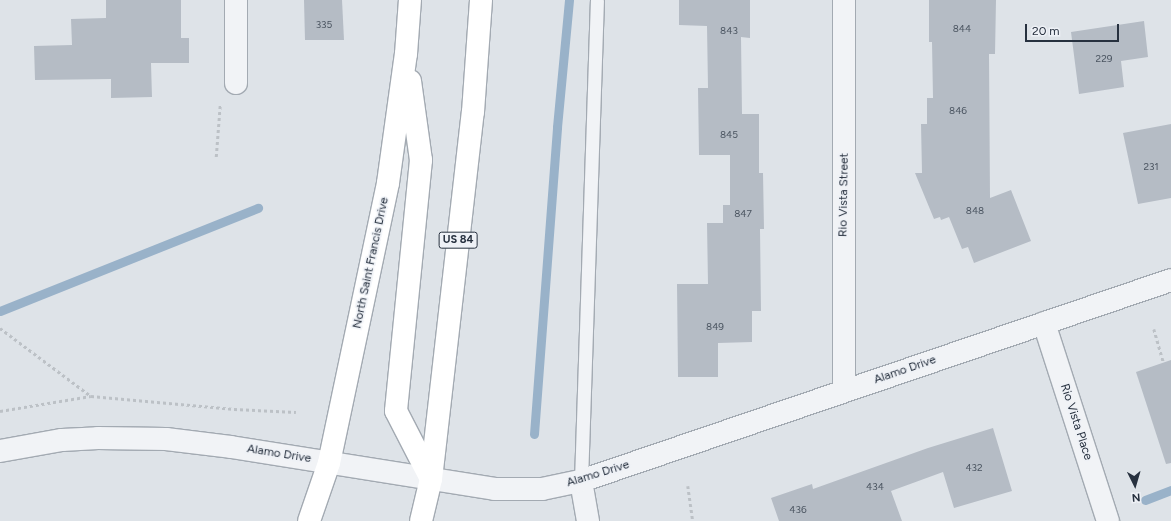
<!DOCTYPE html>
<style>
body{margin:0}
#map{position:relative;width:1171px;height:521px;overflow:hidden;background:#dee3e8;font-family:Figtree,sans-serif}
div>[style]{position:absolute}
.stream>*{height:9px;margin:-4.5px;padding:0 4.5px;transform-origin:4.5px;border-radius:4.5px;background:#99b2c9}
.building>*{inset:0;background:#b5bcc5}
.path>*{height:2.5px;margin-top:-1.25px;transform-origin:0;background:repeating-linear-gradient(90deg,#bcc1c6 0 3px,transparent 0 6px)}
.roads{filter:drop-shadow(1px 0 #a3aab2) drop-shadow(-1px 0 #a3aab2) drop-shadow(0 1px #a3aab2) drop-shadow(0 -1px #a3aab2)}
.service>*{height:13px;margin:-6.5px;padding:0 6.5px;transform-origin:6.5px;border-radius:6.5px;background:#f1f3f6}
.minor>*{height:22px;margin:-11px;padding:0 11px;transform-origin:11px;border-radius:11px;background:#f1f3f6}
.tertiary>*{height:22px;margin:-11px;padding:0 11px;transform-origin:11px;border-radius:11px;background:#f1f3f6}
.trunk>*{height:22px;margin:-11px;padding:0 11px;transform-origin:11px;border-radius:11px;background:#fff}
.motorway>*{height:22px;margin:-11px;padding:0 11px;transform-origin:11px;border-radius:11px;background:#fff}
span{translate:-50% -50%;white-space:nowrap;text-align:center;line-height:1.15;-webkit-text-stroke:3px #eef1f6;paint-order:stroke}
.number-label{font-size:10px;color:#4a5460}
.number-label span{-webkit-text-stroke-width:0}
.shield-label span{padding:1px 3px;background:#eef1f6;border:1px solid;border-radius:3px;-webkit-text-stroke-width:0}
.shield-label{font-size:11px;color:#27313f;font-weight:700}
.street-label{font-size:12px;color:#27313f}
.north{position:absolute;left:1115px;top:465px;width:40px;height:40px;-webkit-text-stroke:3px #eef1f6;paint-order:stroke;rotate:175deg;font-size:11px;font-weight:700;line-height:16px;text-align:center;color:#27313f}
.north::after{content:'';display:block;margin:auto;width:14px;height:18px;background:#27313f;clip-path:polygon(50% 0,100% 100%,50% 72%,0 100%)}
.scale{position:absolute;left:1025px;top:24px;width:94px;height:18px;box-sizing:border-box;border:2px solid #27313f;border-top:0;padding-left:5px;font-size:12px;line-height:14px;white-space:nowrap;color:#27313f;-webkit-text-stroke:3px #eef1f6;paint-order:stroke}
</style>
<div id="map">
<div class="stream">
<i style="left:0;top:311px;width:278px;rotate:-21.8deg"></i>
<i style="left:534px;top:434px;width:308px;rotate:-85.7deg"></i>
<i style="left:557px;top:127px;width:128px;rotate:-84.6deg"></i>
<i style="left:1145px;top:500px;width:28px;rotate:-21deg"></i>
</div>
<div class="building">
<i style="clip-path:polygon(106px 0,181px 0,181px 38px,189px 38px,189px 63px,151px 63px,152px 97px,111px 98px,111px 79px,35px 80px,34px 46px,72px 45px,71px 19px,106px 18px)"></i>
<i style="clip-path:polygon(304px 0,342px 0,344px 40px,305px 40px)"></i>
<i style="clip-path:polygon(679px 0,750px 0,750px 38px,741px 37px,742px 114px,759px 114px,759px 173px,763px 173px,764px 229px,760px 229px,761px 311px,752px 311px,752px 342px,718px 343px,718px 377px,678px 377px,677px 284px,708px 284px,707px 223px,723px 223px,723px 205px,730px 205px,730px 155px,699px 155px,698px 88px,708px 88px,707px 26px,679px 25px)"></i>
<i style="clip-path:polygon(929px 0,996px 0,995px 54px,989px 54px,990px 198px,1011px 190px,1031px 241px,974px 263px,968px 247px,962px 249px,949px 217px,941px 220px,940px 217px,934px 219px,915px 173px,922px 173px,921px 124px,927px 124px,927px 98px,933px 98px,932px 42px,929px 42px)"></i>
<i style="clip-path:polygon(1144px 21px,1148px 57px,1121px 61px,1124px 87px,1079px 94px,1071px 32px)"></i>
<i style="clip-path:polygon(1171px 124px,1171px 198px,1138px 204px,1123px 133px)"></i>
<i style="clip-path:polygon(1171px 360px,1171px 463px,1166px 464px,1136px 372px)"></i>
<i style="clip-path:polygon(993px 428px,1012px 491px,954px 508px,943px 472px,891px 491px,902px 521px,779px 521px,771px 498px,812px 484px,813px 489px,928px 448px)"></i>
</div>
<div class="path">
<i style="left:216px;top:157px;width:52px;rotate:-85.6deg"></i>
<i style="left:0;top:328px;width:114px;rotate:36.8deg"></i>
<i style="left:1154px;top:329px;width:35px;rotate:74deg"></i>
<i style="left:0;top:411px;width:92px;rotate:-9.4deg"></i>
<i style="left:91px;top:396px;width:144px;rotate:5.2deg"></i>
<i style="left:234px;top:409px;width:62px;rotate:2.8deg"></i>
<i style="left:688px;top:486px;width:35px;rotate:82deg"></i>
</div>
<div class="roads">
<div class="service">
<i style="left:581px;top:481px;width:481px;rotate:-88.1deg"></i>
</div>
<div class="minor">
<i style="left:236px;top:83px;width:83px;rotate:-90deg"></i>
<i style="left:1044px;top:323px;width:208px;rotate:72.1deg"></i>
<i style="left:844px;top:390px;width:390px;rotate:-90deg"></i>
<i style="left:581px;top:481px;width:41px;rotate:80.1deg"></i>
</div>
<div class="tertiary">
<i style="left:0;top:451px;width:63px;rotate:-10.1deg"></i>
<i style="left:62px;top:440px;width:36px;rotate:-3deg"></i>
<i style="left:98px;top:438px;width:68px;rotate:0.8deg"></i>
<i style="left:166px;top:439px;width:65px;rotate:7deg"></i>
<i style="left:231px;top:447px;width:267px;rotate:9deg"></i>
<i style="left:495px;top:489px;width:47px"></i>
<i style="left:542px;top:489px;width:40px;rotate:-12deg"></i>
<i style="left:581px;top:481px;width:623px;rotate:-18.81deg"></i>
</div>
<div class="trunk">
<i style="left:410px;top:81px;width:80px;rotate:82.1deg"></i>
<i style="left:421px;top:160px;width:252px;rotate:95.7deg"></i>
<i style="left:396px;top:411px;width:76px;rotate:62.8deg"></i>
<i style="left:329px;top:463px;width:286px;rotate:-78.1deg"></i>
<i style="left:388px;top:183px;width:130px;rotate:-82.1deg"></i>
<i style="left:406px;top:54px;width:54px;rotate:-85.8deg"></i>
<i style="left:431px;top:479px;width:369px;rotate:-83.5deg"></i>
<i style="left:473px;top:112px;width:112px;rotate:-85.9deg"></i>
</div>
<div class="motorway">
<i style="left:309px;top:521px;width:61px;rotate:-71deg"></i>
<i style="left:421px;top:521px;width:43px;rotate:-76.6deg"></i>
</div>
</div>
<div class="number-label">
<span style="left:324px;top:25px">335</span>
<span style="left:962px;top:29px">844</span>
<span style="left:729px;top:31px">843</span>
<span style="left:1104px;top:59px">229</span>
<span style="left:958px;top:111px">846</span>
<span style="left:729px;top:135px">845</span>
<span style="left:1151px;top:167px">231</span>
<span style="left:975px;top:211px">848</span>
<span style="left:743px;top:214px">847</span>
<span style="left:715px;top:327px">849</span>
<span style="left:974px;top:468px">432</span>
<span style="left:875px;top:487px">434</span>
<span style="left:798px;top:510px">436</span>
</div>
<div class="shield-label">
<span style="left:458px;top:240px">US 84</span>
</div>
<div class="street-label">
<span style="left:844px;top:195px;rotate:-89deg">Rio Vista Street</span>
<span style="left:371px;top:263px;rotate:-78deg">North Saint Francis Drive</span>
<span style="left:905px;top:370px;rotate:-19deg">Alamo Drive</span>
<span style="left:1076px;top:422px;rotate:72deg">Rio Vista Place</span>
<span style="left:279px;top:454px;rotate:9deg">Alamo Drive</span>
<span style="left:598px;top:474px;rotate:-17deg">Alamo Drive</span>
</div>
<div class="north">N</div>
<div class="scale">20 m</div>
</div>
